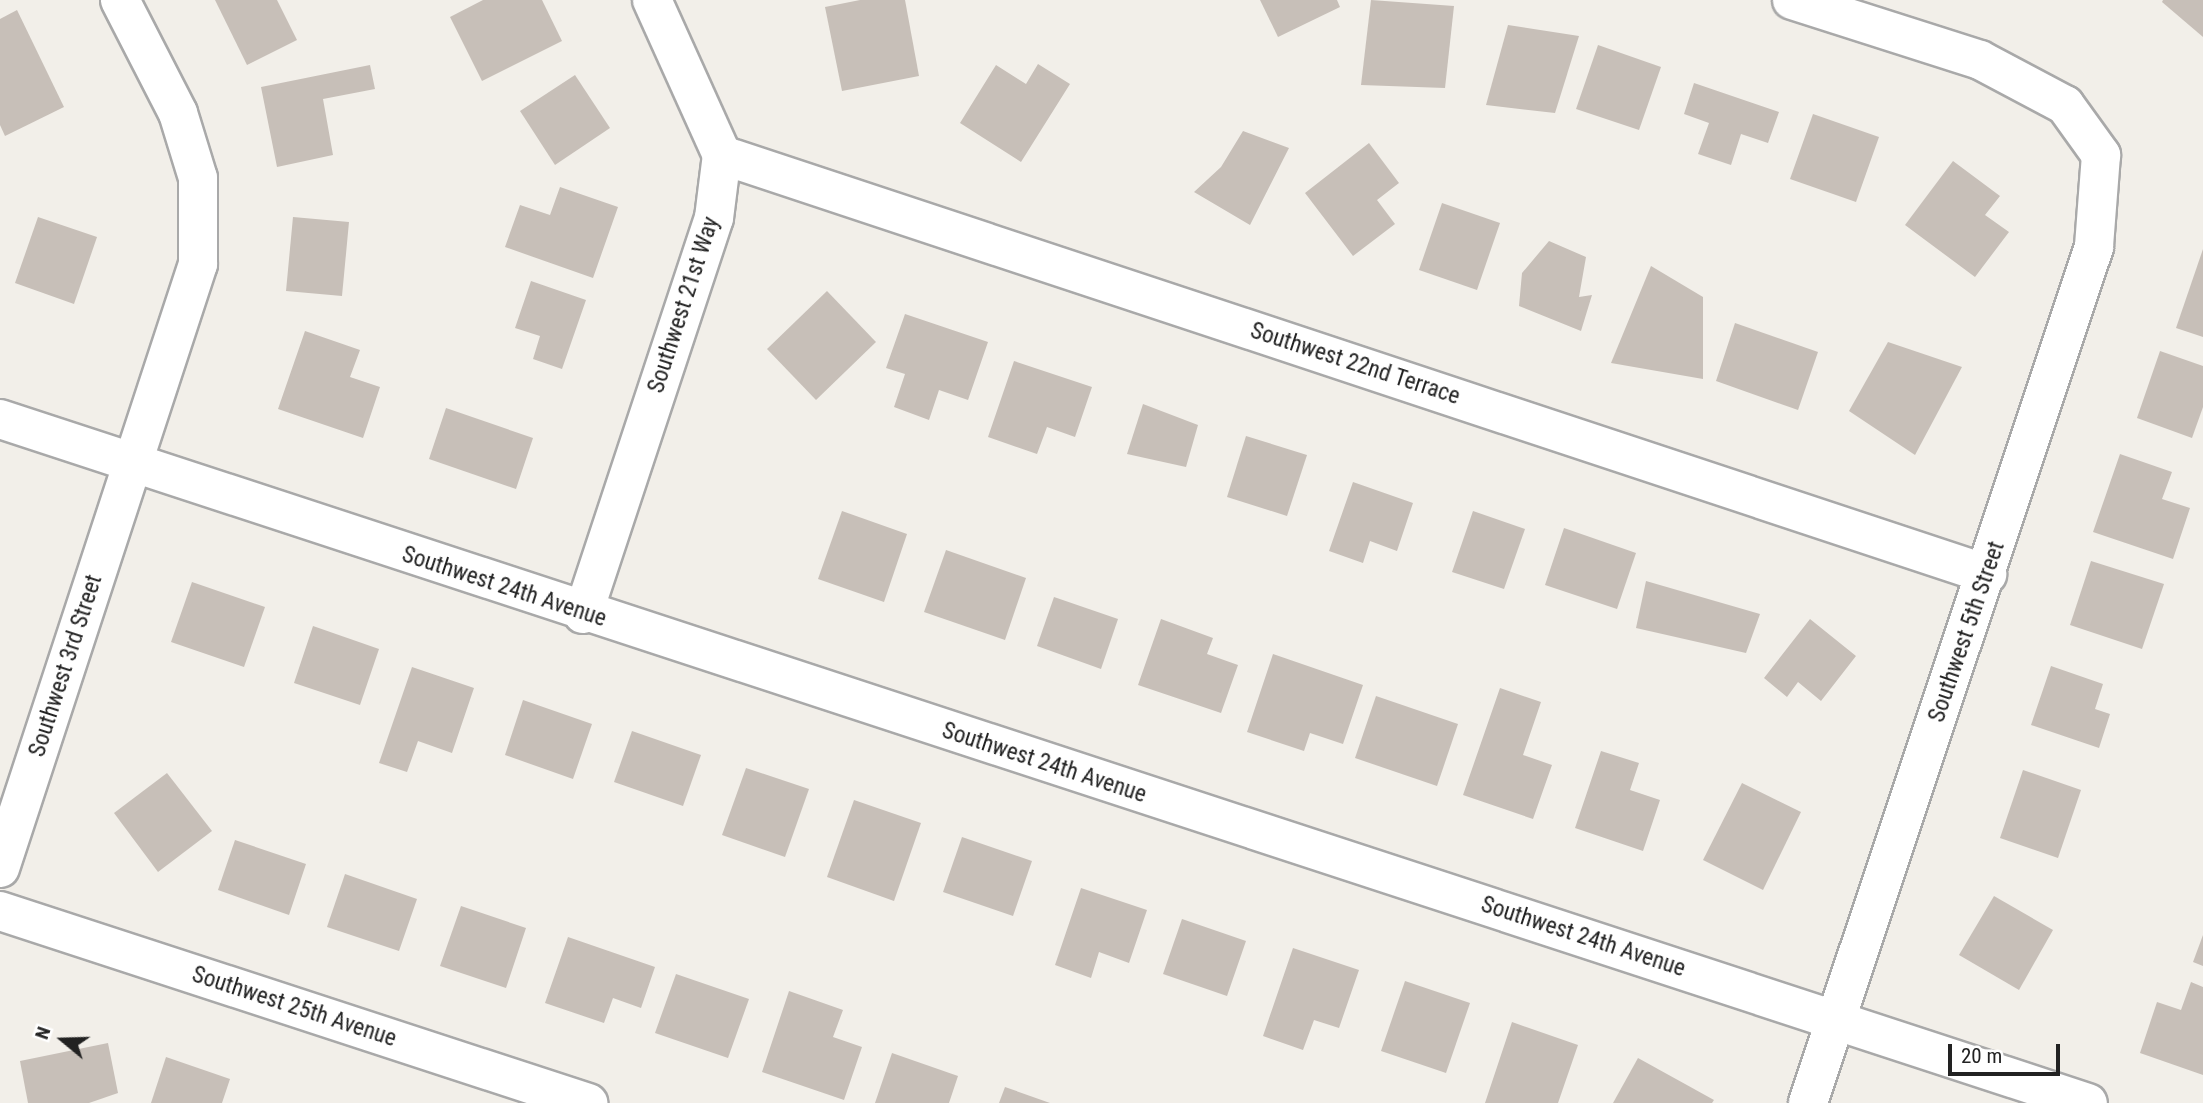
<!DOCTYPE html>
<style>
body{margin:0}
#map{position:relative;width:2203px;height:1103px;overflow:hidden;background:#f2efe9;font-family:"Roboto Condensed",sans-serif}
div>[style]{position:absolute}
.building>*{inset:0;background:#c7bfb8}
.roads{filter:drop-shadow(2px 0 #a9a9a9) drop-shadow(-2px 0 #a9a9a9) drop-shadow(0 2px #a9a9a9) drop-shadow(0 -2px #a9a9a9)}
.minor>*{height:38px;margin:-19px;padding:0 19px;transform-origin:19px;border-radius:19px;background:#fff}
span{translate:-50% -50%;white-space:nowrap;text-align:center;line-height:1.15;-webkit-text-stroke:5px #fff;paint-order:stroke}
.street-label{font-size:23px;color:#222}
.north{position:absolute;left:28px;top:1005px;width:70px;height:70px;-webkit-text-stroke:5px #fff;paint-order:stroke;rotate:289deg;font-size:19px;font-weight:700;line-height:28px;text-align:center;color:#222}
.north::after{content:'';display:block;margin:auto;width:24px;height:32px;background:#222;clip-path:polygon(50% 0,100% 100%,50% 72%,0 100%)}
.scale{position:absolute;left:1948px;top:1044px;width:112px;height:32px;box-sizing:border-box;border:4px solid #222;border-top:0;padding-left:9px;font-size:21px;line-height:24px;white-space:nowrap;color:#222;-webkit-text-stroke:5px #fff;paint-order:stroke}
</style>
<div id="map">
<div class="building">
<i style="clip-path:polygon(215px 0,277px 0,297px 40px,247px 65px)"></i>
<i style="clip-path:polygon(483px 0,542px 0,562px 41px,482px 81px,450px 17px)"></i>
<i style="clip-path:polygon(860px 0,905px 0,919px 76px,842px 91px,825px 7px)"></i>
<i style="clip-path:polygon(1260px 0,1337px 0,1340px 7px,1278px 37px)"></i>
<i style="clip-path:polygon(1371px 0,1454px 6px,1445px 88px,1361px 85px)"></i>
<i style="clip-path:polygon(2163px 0,2203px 0,2203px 37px,2162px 2px)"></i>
<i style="clip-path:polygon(17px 10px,64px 107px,5px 136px,0 125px,0 19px)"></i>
<i style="clip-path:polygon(1508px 25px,1579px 36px,1555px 113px,1486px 105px)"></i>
<i style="clip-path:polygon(1598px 45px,1661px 67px,1639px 130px,1576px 109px)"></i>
<i style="clip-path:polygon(1038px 64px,1070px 84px,1021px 162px,960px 123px,996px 65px,1026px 84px)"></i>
<i style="clip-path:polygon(370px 65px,375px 89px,323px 99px,333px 155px,277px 167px,261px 87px)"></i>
<i style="clip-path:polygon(575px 75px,610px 128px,555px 165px,520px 111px)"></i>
<i style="clip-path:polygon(1694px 83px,1779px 112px,1768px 143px,1741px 134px,1731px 165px,1698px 154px,1709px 123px,1684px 114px)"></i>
<i style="clip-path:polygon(1813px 114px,1879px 137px,1856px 202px,1790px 179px)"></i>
<i style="clip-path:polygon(1243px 131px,1289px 148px,1250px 225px,1194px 192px,1221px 167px)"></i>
<i style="clip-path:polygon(1369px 143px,1399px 183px,1377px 200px,1395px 224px,1353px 256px,1305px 193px)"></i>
<i style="clip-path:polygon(1953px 161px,2000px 196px,1985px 215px,2009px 232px,1975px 277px,1905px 225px)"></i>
<i style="clip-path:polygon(560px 187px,618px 207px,593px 278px,505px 247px,520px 205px,550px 215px)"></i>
<i style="clip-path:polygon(1442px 203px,1500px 223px,1477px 290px,1419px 270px)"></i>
<i style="clip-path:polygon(38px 217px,97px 237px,74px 304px,15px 283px)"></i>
<i style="clip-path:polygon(293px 217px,349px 222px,342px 296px,286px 291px)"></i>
<i style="clip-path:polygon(1549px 241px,1586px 257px,1579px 297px,1592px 295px,1581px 331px,1519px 306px,1522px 273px)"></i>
<i style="clip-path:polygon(2203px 249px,2203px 337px,2176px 328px)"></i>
<i style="clip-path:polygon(1651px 266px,1703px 297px,1703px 379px,1611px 363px)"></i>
<i style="clip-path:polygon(531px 281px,586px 300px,562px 369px,533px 359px,540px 336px,515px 328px)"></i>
<i style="clip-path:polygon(827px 291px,876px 342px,816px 400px,767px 349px)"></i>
<i style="clip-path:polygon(905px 314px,988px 342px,968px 400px,939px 390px,929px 420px,894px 407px,905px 374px,886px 368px)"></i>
<i style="clip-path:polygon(1735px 323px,1818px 352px,1798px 410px,1716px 381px)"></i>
<i style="clip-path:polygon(305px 331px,360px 350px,350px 377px,380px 387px,363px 438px,278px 409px)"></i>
<i style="clip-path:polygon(1888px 342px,1962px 367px,1915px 455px,1849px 411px)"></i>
<i style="clip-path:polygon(2160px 351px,2203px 366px,2203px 407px,2192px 438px,2137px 418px)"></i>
<i style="clip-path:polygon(1014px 361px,1092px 387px,1075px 437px,1047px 427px,1037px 454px,988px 437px)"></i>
<i style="clip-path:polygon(1143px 404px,1198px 425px,1186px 467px,1127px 454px)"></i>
<i style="clip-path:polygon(446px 408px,533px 438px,516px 489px,429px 459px)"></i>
<i style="clip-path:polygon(1246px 436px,1307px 455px,1287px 516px,1227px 497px)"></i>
<i style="clip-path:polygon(2120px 454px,2172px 472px,2162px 499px,2190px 508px,2173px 559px,2093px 532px)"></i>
<i style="clip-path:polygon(1353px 482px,1413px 503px,1397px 551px,1370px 541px,1363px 563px,1329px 551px)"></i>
<i style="clip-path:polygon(842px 511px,907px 534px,884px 602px,818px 579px)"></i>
<i style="clip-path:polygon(1473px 511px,1525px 529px,1504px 589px,1452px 572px)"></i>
<i style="clip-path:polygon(1564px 528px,1636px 553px,1617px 609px,1545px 585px)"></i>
<i style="clip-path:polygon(946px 550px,1026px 578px,1005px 640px,924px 612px)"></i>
<i style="clip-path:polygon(2091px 561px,2164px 584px,2142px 649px,2070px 625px)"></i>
<i style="clip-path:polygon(1646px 581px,1760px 614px,1746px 653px,1636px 628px)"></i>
<i style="clip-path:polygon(192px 582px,265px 607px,244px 667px,171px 642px)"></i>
<i style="clip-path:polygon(1054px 597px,1118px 619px,1101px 669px,1037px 646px)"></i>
<i style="clip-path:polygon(1161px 619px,1213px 638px,1207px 654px,1238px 665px,1221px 713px,1138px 685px)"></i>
<i style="clip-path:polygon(1810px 619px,1856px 656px,1821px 701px,1798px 682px,1787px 697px,1764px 678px)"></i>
<i style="clip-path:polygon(313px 626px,379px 649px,360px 705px,294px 683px)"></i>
<i style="clip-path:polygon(1273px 654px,1363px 685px,1343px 744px,1310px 733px,1304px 751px,1247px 732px)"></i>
<i style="clip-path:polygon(2051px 666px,2103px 684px,2095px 709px,2110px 714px,2099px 748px,2031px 725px)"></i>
<i style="clip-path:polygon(412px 667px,474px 688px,452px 753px,418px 741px,407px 772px,379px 763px)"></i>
<i style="clip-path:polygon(1500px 688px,1541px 702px,1523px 755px,1552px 765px,1533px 819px,1463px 795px)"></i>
<i style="clip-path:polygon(1376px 696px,1458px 724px,1437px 786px,1355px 758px)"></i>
<i style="clip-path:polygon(523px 700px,592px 724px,573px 779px,505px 755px)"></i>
<i style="clip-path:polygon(632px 731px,701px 755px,683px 806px,614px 782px)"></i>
<i style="clip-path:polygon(1601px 751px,1639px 763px,1630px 790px,1660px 800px,1643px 851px,1575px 828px)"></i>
<i style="clip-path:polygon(746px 768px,809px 789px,785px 857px,722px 835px)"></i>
<i style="clip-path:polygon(2023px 770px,2081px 790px,2058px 858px,2000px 838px)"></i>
<i style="clip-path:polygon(167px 773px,212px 831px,158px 872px,114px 813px)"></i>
<i style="clip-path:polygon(1742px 783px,1801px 812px,1763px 890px,1703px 860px)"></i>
<i style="clip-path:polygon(854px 800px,921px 823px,894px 901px,827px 877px)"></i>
<i style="clip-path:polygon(962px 837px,1032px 861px,1013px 916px,943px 892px)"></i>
<i style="clip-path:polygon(235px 840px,306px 864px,289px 915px,218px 890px)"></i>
<i style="clip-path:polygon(345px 874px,417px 899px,399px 951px,327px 927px)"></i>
<i style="clip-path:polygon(1081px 888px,1147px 910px,1129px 963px,1099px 952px,1091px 978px,1055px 965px)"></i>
<i style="clip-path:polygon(1994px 896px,2053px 930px,2019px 990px,1959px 955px)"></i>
<i style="clip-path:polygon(461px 906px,526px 928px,506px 988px,440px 966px)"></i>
<i style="clip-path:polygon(1182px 919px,1246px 941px,1227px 996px,1163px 974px)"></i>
<i style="clip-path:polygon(2203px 935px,2203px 966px,2193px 962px)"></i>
<i style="clip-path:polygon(568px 937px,655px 967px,641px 1008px,613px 998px,604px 1023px,545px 1003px)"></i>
<i style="clip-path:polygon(1293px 948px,1359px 970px,1339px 1028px,1314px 1020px,1303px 1050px,1263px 1036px)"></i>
<i style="clip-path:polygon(676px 974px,749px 999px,728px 1058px,655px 1033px)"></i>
<i style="clip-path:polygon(1405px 981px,1470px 1003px,1446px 1073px,1381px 1051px)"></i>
<i style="clip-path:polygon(2191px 982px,2203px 987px,2203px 1075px,2140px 1053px,2157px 1002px,2181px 1010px)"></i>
<i style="clip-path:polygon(789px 991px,843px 1010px,833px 1037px,862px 1047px,844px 1100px,762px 1072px)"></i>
<i style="clip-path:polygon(1512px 1022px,1578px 1045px,1558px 1103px,1485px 1103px)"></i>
<i style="clip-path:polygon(108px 1043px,118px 1093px,89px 1103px,28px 1103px,20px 1061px)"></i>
<i style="clip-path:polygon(892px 1053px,958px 1076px,949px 1103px,875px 1103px)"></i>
<i style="clip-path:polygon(166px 1057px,230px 1079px,222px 1103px,151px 1103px)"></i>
<i style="clip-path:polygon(1638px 1058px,1714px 1100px,1712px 1103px,1613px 1103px)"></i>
<i style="clip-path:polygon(1005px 1087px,1050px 1103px,999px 1103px)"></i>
</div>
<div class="roads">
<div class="minor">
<i style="left:1792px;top:0;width:197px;rotate:17.7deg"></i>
<i style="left:1980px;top:60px;width:96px;rotate:27.9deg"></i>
<i style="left:2065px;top:105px;width:62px;rotate:54.2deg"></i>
<i style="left:2101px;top:155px;width:92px;rotate:94.4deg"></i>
<i style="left:2094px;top:247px;width:903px;rotate:108.48deg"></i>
<i style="left:722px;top:155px;width:1333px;rotate:18.33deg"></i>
<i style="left:0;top:419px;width:2197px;rotate:18.14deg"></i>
<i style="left:583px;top:614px;width:417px;rotate:-71.7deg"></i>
<i style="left:714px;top:218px;width:64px;rotate:-82.8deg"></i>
<i style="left:722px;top:155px;width:170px;rotate:-114.3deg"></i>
<i style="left:0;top:868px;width:636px;rotate:-71.85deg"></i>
<i style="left:198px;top:264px;width:86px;rotate:-90deg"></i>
<i style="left:198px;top:178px;width:68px;rotate:-107.1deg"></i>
<i style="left:178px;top:113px;width:127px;rotate:-117.2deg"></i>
<i style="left:0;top:911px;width:619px;rotate:18.08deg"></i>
</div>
</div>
<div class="street-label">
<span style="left:684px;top:305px;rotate:-72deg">Southwest 21st Way</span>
<span style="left:1355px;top:364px;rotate:18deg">Southwest 22nd Terrace</span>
<span style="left:504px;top:587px;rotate:18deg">Southwest 24th Avenue</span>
<span style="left:1967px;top:632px;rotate:-71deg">Southwest 5th Street</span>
<span style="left:66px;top:666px;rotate:-72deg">Southwest 3rd Street</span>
<span style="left:1044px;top:763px;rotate:18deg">Southwest 24th Avenue</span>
<span style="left:1583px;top:937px;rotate:18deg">Southwest 24th Avenue</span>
<span style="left:294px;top:1007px;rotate:18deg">Southwest 25th Avenue</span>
</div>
<div class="north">N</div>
<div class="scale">20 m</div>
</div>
